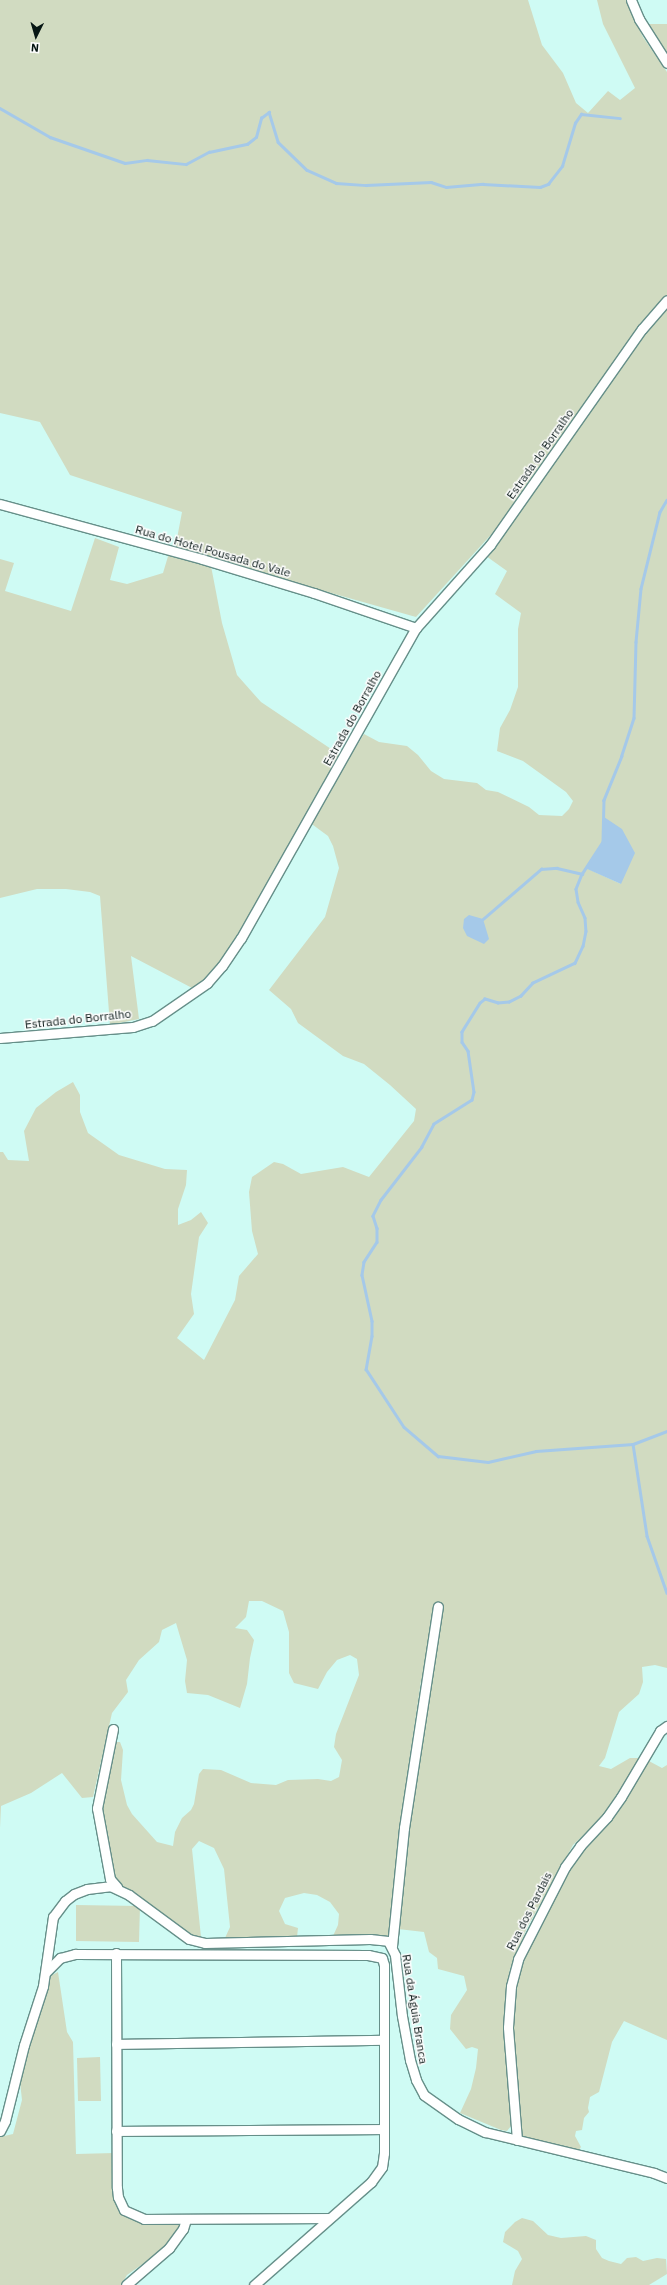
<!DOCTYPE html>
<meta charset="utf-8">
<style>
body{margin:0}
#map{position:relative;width:667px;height:2285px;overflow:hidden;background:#cffbf4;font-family:"IBM Plex Sans",sans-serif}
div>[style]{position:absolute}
.green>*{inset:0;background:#d1dbc1}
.water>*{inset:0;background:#a5c9e9}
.stream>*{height:2.5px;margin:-1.25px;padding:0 1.25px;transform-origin:1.25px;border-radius:1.25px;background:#a5c9e9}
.roads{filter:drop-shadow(1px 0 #668f89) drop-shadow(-1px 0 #668f89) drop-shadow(0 1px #668f89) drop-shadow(0 -1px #668f89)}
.minor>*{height:9px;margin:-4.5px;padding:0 4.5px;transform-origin:4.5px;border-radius:4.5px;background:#fff}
span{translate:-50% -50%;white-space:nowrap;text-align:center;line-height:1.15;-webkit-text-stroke:3px #fdfdfd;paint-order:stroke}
.street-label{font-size:12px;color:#061614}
.north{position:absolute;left:16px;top:16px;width:40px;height:40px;-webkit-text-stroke:3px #fdfdfd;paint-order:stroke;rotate:185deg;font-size:11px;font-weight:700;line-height:16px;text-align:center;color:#061614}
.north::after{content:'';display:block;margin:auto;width:14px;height:18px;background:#061614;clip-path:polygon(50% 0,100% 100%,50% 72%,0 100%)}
</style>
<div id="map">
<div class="green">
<i style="clip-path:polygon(0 0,528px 0,542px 45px,563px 73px,576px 103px,588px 113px,608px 91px,620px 100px,635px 88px,603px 24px,597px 0,626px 0,643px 37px,667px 72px,667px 298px,509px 515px,416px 617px,175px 549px,182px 512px,70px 475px,40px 422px,0 413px)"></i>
<i style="clip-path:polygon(646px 24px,667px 24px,667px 58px)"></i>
<i style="clip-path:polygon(evenodd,667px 304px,667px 1668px,655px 1665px,642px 1667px,643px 1682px,639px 1694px,619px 1712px,605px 1758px,599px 1766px,611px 1769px,630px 1758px,639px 1758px,607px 1813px,573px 1845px,527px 1928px,510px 1969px,506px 1989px,505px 2023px,511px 2126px,507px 2131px,501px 2130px,460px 2113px,471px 2089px,476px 2068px,478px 2049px,472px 2047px,466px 2049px,450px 2029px,451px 2015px,467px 1990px,464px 1976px,438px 1969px,437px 1958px,429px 1952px,424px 1932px,398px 1929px,398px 1905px,412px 1794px,431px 1678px,421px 1681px,399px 1832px,389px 1937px,379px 1935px,333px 1936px,338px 1925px,339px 1914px,330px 1902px,317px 1895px,304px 1893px,285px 1898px,279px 1911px,285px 1924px,298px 1928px,297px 1937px,225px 1938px,230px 1927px,224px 1869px,214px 1848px,199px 1841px,192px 1849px,201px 1937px,194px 1936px,117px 1883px,114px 1876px,101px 1815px,112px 1752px,116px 1742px,120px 1742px,123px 1750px,121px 1780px,127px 1805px,132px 1814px,157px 1842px,173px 1846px,175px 1832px,182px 1818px,191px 1810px,194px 1804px,199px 1774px,203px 1769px,221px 1770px,251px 1783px,276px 1785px,288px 1780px,318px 1779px,331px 1781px,339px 1777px,342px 1760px,334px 1747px,336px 1734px,359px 1675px,357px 1659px,350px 1655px,337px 1660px,327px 1672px,318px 1689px,294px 1683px,289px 1673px,289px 1632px,283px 1611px,262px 1601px,249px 1601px,246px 1617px,235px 1628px,247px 1630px,254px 1640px,250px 1658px,247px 1684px,240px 1708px,208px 1695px,187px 1693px,185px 1681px,187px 1660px,176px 1623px,162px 1630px,159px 1642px,139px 1660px,126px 1680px,128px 1692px,112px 1713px,93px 1797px,82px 1798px,62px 1773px,31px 1793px,1px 1806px,0 1828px,0 1152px,3px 1152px,8px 1160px,29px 1161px,24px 1131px,36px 1108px,56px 1092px,73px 1082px,80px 1095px,80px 1112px,88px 1133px,119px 1155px,165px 1169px,187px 1170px,186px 1185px,178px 1209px,178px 1225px,191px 1220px,201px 1212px,208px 1223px,199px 1237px,191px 1294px,194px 1314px,177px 1338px,204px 1360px,235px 1300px,239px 1276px,258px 1254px,252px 1231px,249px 1192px,252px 1177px,274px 1162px,283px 1164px,301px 1174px,343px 1167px,369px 1177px,414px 1121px,416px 1109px,390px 1085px,364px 1064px,343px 1056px,298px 1023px,291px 1009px,269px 990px,325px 917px,339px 868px,333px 846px,328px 836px,309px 822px,364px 734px,379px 742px,407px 746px,418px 755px,431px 771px,444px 779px,477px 783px,486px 790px,498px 792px,529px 807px,539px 815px,562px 816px,569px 809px,573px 801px,566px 792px,523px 761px,497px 751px,500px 728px,510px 710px,518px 687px,518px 629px,521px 613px,495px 594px,507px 571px,486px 556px,588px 416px,646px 330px,667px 304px,603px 842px,621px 884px,586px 868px,603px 842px)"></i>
<i style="clip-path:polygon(95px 538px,119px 547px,110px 580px,127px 584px,163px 573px,169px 553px,211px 566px,222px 623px,237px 675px,261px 702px,340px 755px,232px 946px,215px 968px,194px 989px,131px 956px,139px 1019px,110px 1025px,100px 896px,90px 892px,66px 889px,37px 889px,0 898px,0 559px,14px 563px,5px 591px,71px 611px)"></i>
<i style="clip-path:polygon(647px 1760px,662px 1768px,667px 1765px,667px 2040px,624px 2021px,612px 2042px,599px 2092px,590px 2097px,588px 2108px,589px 2112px,584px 2118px,582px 2130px,576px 2131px,575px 2136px,581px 2147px,578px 2151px,520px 2136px,513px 2035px,513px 2010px,519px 1971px,566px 1874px,622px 1800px)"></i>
<i style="clip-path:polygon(76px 1905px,140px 1906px,139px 1942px,76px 1941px)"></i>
<i style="clip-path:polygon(58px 1972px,67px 2032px,73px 2042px,76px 2154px,114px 2153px,116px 2195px,136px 2220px,180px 2224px,179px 2229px,164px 2249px,127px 2275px,121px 2285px,0 2285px,0 2137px,13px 2134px,22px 2100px,20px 2082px,35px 2024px,48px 1982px,52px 1975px)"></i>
<i style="clip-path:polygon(100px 2057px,101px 2101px,78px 2101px,77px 2058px)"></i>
<i style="clip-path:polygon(522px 2218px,533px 2221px,548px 2235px,561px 2238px,586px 2236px,596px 2240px,596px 2249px,602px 2258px,609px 2261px,621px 2264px,627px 2258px,636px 2257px,643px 2261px,657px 2258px,666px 2259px,667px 2274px,649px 2285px,512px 2285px,515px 2271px,522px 2259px,518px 2251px,503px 2242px,505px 2232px,515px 2222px)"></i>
</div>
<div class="water">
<i style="clip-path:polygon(604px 817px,622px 829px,635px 853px,621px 884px,585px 868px,603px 842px)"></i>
<i style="clip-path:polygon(469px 915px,483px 919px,489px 939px,484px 944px,467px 936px,463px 928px,464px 919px)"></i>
</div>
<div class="stream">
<i style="left:0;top:108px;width:58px;rotate:30.1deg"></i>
<i style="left:50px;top:137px;width:79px;rotate:19.1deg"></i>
<i style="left:125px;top:163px;width:22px;rotate:-8deg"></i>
<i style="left:147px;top:160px;width:39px;rotate:6deg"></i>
<i style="left:186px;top:164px;width:26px;rotate:-28deg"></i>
<i style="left:209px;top:152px;width:39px;rotate:-12deg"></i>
<i style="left:247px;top:144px;width:11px;rotate:-38deg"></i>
<i style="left:256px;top:137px;width:20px;rotate:-75deg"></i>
<i style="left:261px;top:118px;width:10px;rotate:-37deg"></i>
<i style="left:269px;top:112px;width:31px;rotate:73deg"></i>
<i style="left:278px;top:142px;width:40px;rotate:44deg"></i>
<i style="left:307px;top:170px;width:32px;rotate:24deg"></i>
<i style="left:336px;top:183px;width:30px;rotate:4deg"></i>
<i style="left:366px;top:185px;width:65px;rotate:-2.6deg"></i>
<i style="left:431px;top:182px;width:16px;rotate:18deg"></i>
<i style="left:446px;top:187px;width:37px;rotate:-5deg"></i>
<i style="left:483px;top:184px;width:57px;rotate:3deg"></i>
<i style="left:540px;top:187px;width:9px;rotate:-21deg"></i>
<i style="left:548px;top:184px;width:23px;rotate:-52deg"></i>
<i style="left:562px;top:166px;width:45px;rotate:-73.2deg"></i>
<i style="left:575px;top:123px;width:11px;rotate:-56deg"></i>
<i style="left:581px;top:114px;width:39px;rotate:6deg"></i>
<i style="left:667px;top:500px;width:14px;rotate:120deg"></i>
<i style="left:660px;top:512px;width:79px;rotate:103.9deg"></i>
<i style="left:641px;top:589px;width:53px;rotate:95.4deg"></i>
<i style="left:636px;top:642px;width:76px;rotate:91.5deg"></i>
<i style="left:634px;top:718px;width:40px;rotate:108deg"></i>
<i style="left:622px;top:756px;width:48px;rotate:112.2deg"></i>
<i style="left:604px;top:800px;width:42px;rotate:91.4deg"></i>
<i style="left:603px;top:842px;width:38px;rotate:123deg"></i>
<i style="left:582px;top:874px;width:16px;rotate:112deg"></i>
<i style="left:576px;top:889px;width:13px;rotate:81deg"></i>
<i style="left:578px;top:902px;width:17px;rotate:66deg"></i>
<i style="left:585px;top:918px;width:13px;rotate:86deg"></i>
<i style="left:586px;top:931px;width:15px;rotate:101deg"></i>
<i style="left:583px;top:946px;width:19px;rotate:115deg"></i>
<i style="left:575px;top:963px;width:47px;rotate:154.5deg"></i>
<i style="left:533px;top:983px;width:18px;rotate:133deg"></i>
<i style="left:521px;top:996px;width:13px;rotate:153deg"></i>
<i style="left:509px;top:1002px;width:11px;rotate:175deg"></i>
<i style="left:498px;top:1003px;width:14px;rotate:-163deg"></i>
<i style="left:485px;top:999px;width:6px;rotate:141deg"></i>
<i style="left:480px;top:1003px;width:34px;rotate:122deg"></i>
<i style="left:462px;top:1032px;width:10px;rotate:90deg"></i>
<i style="left:462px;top:1042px;width:11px;rotate:56deg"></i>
<i style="left:468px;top:1051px;width:41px;rotate:81.7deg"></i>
<i style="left:474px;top:1092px;width:8px;rotate:104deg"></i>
<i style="left:472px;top:1100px;width:45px;rotate:147.7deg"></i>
<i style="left:434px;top:1124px;width:26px;rotate:118deg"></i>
<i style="left:422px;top:1147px;width:67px;rotate:127.7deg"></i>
<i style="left:381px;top:1200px;width:18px;rotate:117deg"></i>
<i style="left:373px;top:1216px;width:13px;rotate:72deg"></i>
<i style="left:377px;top:1228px;width:14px;rotate:90deg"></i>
<i style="left:377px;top:1242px;width:24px;rotate:123deg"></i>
<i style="left:364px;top:1262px;width:13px;rotate:99deg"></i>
<i style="left:362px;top:1275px;width:47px;rotate:77.7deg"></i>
<i style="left:372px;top:1321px;width:15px;rotate:90deg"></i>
<i style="left:372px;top:1336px;width:34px;rotate:100deg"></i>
<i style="left:366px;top:1369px;width:69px;rotate:56.8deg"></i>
<i style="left:404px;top:1427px;width:45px;rotate:40.5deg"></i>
<i style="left:438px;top:1456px;width:50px;rotate:6.8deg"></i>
<i style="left:488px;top:1462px;width:49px;rotate:-12.9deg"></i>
<i style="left:536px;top:1451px;width:97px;rotate:-4.1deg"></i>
<i style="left:633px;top:1444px;width:36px;rotate:-21deg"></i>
<i style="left:483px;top:919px;width:77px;rotate:-40.8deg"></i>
<i style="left:541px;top:869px;width:16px;rotate:-4deg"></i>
<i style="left:557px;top:868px;width:26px;rotate:13deg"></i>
<i style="left:633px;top:1444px;width:93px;rotate:81.3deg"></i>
<i style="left:647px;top:1536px;width:60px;rotate:70.7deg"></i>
</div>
<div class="roads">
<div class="minor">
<i style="left:631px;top:0;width:21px;rotate:67deg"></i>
<i style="left:639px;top:19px;width:52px;rotate:57.5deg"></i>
<i style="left:0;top:504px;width:209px;rotate:15.2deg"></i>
<i style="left:202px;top:559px;width:117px;rotate:16.9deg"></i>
<i style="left:314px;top:593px;width:108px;rotate:18.9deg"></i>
<i style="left:0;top:1038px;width:133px;rotate:-4.7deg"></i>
<i style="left:133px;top:1027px;width:20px;rotate:-18deg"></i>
<i style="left:152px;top:1021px;width:67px;rotate:-34.6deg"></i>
<i style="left:207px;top:983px;width:23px;rotate:-49deg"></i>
<i style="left:222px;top:966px;width:34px;rotate:-56deg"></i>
<i style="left:241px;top:938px;width:356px;rotate:-60.6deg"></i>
<i style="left:416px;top:628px;width:111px;rotate:-48.3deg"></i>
<i style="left:490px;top:545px;width:264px;rotate:-54.9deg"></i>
<i style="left:642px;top:329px;width:38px;rotate:-49deg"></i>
<i style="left:113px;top:1729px;width:81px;rotate:101.4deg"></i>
<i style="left:97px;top:1808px;width:72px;rotate:79.6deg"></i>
<i style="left:110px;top:1879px;width:11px;rotate:49deg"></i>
<i style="left:392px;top:1946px;width:119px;rotate:-84.2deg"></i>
<i style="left:404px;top:1828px;width:224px;rotate:-81.3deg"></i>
<i style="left:116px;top:1953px;width:235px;rotate:89.8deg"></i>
<i style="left:117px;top:2188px;width:9px;rotate:84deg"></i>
<i style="left:118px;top:2197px;width:14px;rotate:65deg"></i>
<i style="left:124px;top:2210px;width:22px;rotate:24deg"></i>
<i style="left:144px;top:2219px;width:184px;rotate:-0.3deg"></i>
<i style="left:46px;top:1972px;width:20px;rotate:-45deg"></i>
<i style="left:60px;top:1958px;width:16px;rotate:-15deg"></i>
<i style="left:75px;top:1954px;width:293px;rotate:0.2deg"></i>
<i style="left:368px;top:1955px;width:14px;rotate:12deg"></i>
<i style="left:382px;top:1958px;width:7px;rotate:74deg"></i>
<i style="left:384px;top:1965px;width:188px;rotate:90deg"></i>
<i style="left:384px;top:2153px;width:14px;rotate:98deg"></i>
<i style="left:382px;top:2167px;width:19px;rotate:126deg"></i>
<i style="left:371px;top:2182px;width:156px;rotate:138.6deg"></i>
<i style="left:116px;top:2044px;width:266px;rotate:-0.9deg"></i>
<i style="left:0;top:2131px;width:11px;rotate:-63deg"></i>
<i style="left:5px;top:2121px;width:78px;rotate:-76deg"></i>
<i style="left:24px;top:2045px;width:62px;rotate:-72.1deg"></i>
<i style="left:43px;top:1986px;width:70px;rotate:-81.8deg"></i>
<i style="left:53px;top:1917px;width:20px;rotate:-53deg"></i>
<i style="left:65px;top:1901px;width:11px;rotate:-38deg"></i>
<i style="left:74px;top:1894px;width:14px;rotate:-21deg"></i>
<i style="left:87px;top:1889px;width:23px;rotate:-7deg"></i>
<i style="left:110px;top:1886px;width:21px;rotate:25deg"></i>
<i style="left:129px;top:1895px;width:74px;rotate:36.3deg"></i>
<i style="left:189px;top:1939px;width:16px;rotate:14deg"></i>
<i style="left:205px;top:1943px;width:165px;rotate:-1.4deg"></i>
<i style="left:370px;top:1939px;width:18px;rotate:6deg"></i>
<i style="left:388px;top:1941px;width:16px;rotate:63deg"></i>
<i style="left:395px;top:1955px;width:61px;rotate:83.5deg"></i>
<i style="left:402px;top:2016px;width:45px;rotate:79.7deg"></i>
<i style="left:410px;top:2060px;width:21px;rotate:73deg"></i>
<i style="left:416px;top:2080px;width:17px;rotate:62deg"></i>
<i style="left:424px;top:2095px;width:42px;rotate:35.2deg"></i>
<i style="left:458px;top:2119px;width:30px;rotate:26deg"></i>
<i style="left:485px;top:2132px;width:174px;rotate:13.6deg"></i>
<i style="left:654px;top:2173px;width:14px;rotate:21deg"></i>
<i style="left:116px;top:2131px;width:267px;rotate:-0.4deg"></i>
<i style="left:517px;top:2140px;width:113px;rotate:-94.6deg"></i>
<i style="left:508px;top:2027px;width:41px;rotate:-85.8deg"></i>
<i style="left:511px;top:1986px;width:28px;rotate:-75deg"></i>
<i style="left:518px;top:1959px;width:103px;rotate:-62.9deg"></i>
<i style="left:565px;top:1867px;width:26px;rotate:-54deg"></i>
<i style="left:580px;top:1846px;width:40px;rotate:-47deg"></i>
<i style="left:607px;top:1817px;width:24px;rotate:-55deg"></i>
<i style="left:621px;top:1797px;width:77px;rotate:-59.4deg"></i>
<i style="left:660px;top:1731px;width:9px;rotate:-36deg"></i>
<i style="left:126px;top:2285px;width:57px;rotate:-40.7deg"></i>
<i style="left:169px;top:2248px;width:24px;rotate:-54deg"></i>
<i style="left:183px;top:2229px;width:10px;rotate:-73deg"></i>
</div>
</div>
<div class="street-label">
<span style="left:540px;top:454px;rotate:-55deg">Estrada do Borralho</span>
<span style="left:213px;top:551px;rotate:16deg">Rua do Hotel Pousada do Vale</span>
<span style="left:352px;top:718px;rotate:-61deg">Estrada do Borralho</span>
<span style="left:78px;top:1019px;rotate:-6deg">Estrada do Borralho</span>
<span style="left:529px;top:1911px;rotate:-63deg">Rua dos Pardais</span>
<span style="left:415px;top:2009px;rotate:81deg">Rua da Águia Branca</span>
</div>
<div class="north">N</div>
</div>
